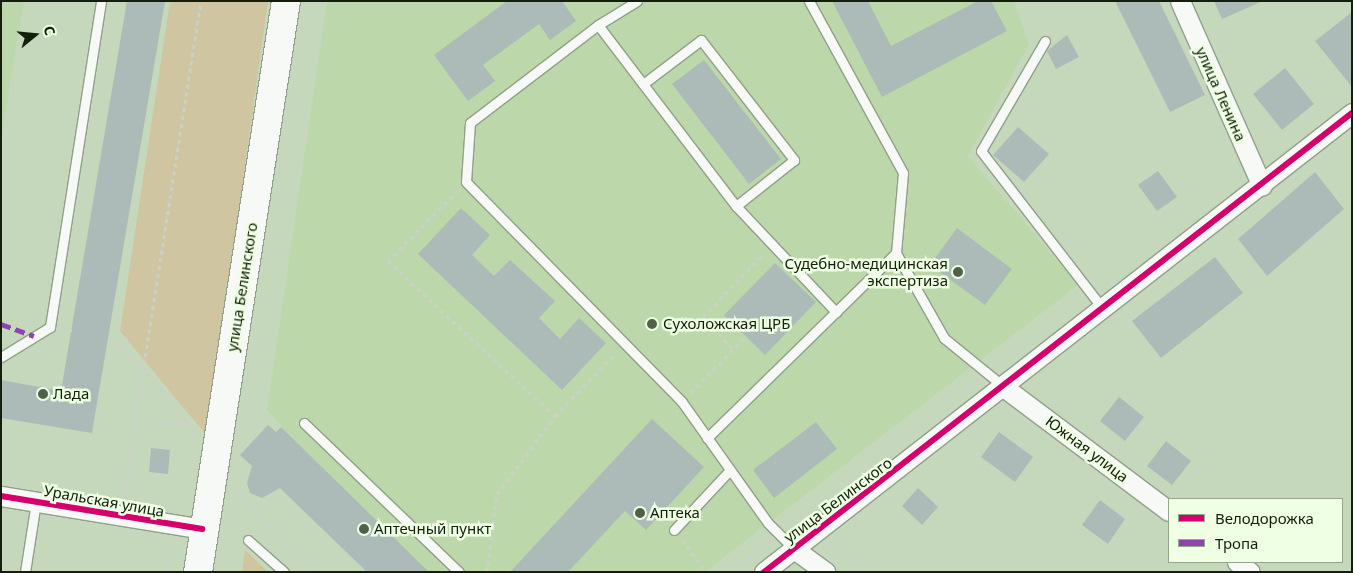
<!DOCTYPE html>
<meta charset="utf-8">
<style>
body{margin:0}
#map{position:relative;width:1353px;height:573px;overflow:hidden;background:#c6d8bb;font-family:"Noto Sans",sans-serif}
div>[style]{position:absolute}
.built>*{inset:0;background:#bcd8ab}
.green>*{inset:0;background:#cfc5a0}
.building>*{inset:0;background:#acbbb7}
.path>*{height:3px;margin-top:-1.5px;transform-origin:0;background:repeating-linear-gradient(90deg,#cbd1c8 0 4px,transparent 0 8px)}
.roads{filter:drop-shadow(1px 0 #929f8a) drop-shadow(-1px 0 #929f8a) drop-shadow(0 1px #929f8a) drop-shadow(0 -1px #929f8a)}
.lane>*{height:9px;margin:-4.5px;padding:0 4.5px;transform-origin:4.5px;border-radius:4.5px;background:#f6f9f5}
.street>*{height:19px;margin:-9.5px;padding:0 9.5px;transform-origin:9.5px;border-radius:9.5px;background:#f6f9f5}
.primary>*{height:28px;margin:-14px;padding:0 14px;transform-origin:14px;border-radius:14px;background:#f6f9f5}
.quiet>*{height:5px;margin-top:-2.5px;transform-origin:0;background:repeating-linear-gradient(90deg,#8e44ad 0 10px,transparent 0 15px)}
.cycleway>*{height:6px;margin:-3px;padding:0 3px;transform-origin:3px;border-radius:3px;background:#d6006c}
.dots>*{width:14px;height:14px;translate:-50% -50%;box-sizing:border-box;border:2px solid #eeffe4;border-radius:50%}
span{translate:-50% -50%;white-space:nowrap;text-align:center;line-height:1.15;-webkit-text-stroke:5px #eeffe4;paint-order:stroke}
.street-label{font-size:15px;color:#131f0c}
.poi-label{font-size:15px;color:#131f0c}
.right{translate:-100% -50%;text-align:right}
.left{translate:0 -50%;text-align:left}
.frame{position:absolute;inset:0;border:2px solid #131f0c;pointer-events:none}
.legend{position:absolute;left:1168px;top:498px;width:175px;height:65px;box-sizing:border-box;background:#eeffe4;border:1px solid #96a58e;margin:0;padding:6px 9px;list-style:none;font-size:15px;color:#131f0c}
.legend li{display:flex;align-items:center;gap:10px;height:25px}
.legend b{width:25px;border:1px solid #96a58e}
.north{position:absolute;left:10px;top:10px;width:50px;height:50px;-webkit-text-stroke:4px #eeffe4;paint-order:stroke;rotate:73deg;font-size:14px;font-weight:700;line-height:20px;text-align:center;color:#131f0c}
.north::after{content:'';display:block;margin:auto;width:18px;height:22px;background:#131f0c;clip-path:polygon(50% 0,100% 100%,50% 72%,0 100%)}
</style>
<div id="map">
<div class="built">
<i style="clip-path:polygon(1px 1px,24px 1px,1px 138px)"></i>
<i style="clip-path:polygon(327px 1px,1014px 1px,1029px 44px,968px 156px,1078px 285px,705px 572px,367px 572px,283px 491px,297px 443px,267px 410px)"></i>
</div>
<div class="green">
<i style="clip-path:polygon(170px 1px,268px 1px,207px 436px,120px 331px)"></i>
<i style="clip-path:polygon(245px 550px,268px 572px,242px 572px)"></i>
</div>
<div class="building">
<i style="clip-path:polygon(127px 1px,165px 1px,92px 433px,1px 418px,1px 380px,61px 391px)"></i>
<i style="clip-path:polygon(507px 1px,562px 1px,576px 21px,550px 40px,539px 24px,483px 65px,495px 81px,468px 101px,434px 55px)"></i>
<i style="clip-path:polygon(832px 1px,868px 1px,891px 46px,978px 1px,991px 1px,1007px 31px,882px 97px)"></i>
<i style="clip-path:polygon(1115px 1px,1159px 1px,1205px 95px,1170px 112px)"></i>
<i style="clip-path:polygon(1214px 1px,1263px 1px,1222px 19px)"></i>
<i style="clip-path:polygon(1352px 12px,1352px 87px,1315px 41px)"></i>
<i style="clip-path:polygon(1067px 35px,1079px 57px,1056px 69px,1047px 51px)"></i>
<i style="clip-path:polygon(704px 60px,781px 159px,749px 184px,672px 84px)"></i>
<i style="clip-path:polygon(1285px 68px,1314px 104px,1282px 130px,1253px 94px)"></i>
<i style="clip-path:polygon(1018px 127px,1049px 154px,1024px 182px,993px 155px)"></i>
<i style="clip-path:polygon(1158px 171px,1177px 197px,1157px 211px,1138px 185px)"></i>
<i style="clip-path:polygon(1315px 172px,1344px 209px,1267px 276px,1238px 239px)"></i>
<i style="clip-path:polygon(461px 208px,490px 235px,472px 255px,494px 276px,510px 260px,555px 301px,539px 318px,560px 339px,579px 318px,606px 343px,562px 390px,418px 254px)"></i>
<i style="clip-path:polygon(957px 228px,1012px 269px,985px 305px,930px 265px)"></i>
<i style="clip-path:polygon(1215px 257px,1243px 293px,1161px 358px,1132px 321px)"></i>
<i style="clip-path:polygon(775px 263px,816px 302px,765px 355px,724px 315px)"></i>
<i style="clip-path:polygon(1119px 397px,1144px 417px,1125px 441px,1100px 421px)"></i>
<i style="clip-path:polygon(652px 419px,704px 467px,646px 530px,625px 511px,568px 572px,510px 572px)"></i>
<i style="clip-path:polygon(816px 422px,837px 449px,774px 498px,753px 470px)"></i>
<i style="clip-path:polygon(268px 425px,276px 432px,281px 427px,429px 572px,367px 572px,280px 488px,262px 498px,250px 493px,247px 483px,252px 466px,240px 455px)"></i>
<i style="clip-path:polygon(999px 432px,1033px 457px,1015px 482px,981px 457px)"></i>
<i style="clip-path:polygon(1166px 441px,1191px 461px,1172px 485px,1147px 466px)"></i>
<i style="clip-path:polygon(151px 448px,170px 450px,168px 474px,149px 472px)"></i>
<i style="clip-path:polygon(918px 488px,938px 507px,922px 525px,902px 506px)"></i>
<i style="clip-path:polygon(1100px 500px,1125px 519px,1108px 544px,1082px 525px)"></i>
</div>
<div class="path">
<i style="left:458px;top:190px;width:100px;rotate:134.6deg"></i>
<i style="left:388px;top:261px;width:228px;rotate:42.9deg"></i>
<i style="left:63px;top:329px;width:9px;rotate:6deg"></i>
<i style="left:109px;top:337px;width:46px;rotate:40.6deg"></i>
<i style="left:144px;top:367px;width:85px;rotate:52.2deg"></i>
<i style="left:732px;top:348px;width:42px;rotate:-133.1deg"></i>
<i style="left:703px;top:317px;width:88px;rotate:-45.9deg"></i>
<i style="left:962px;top:391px;width:19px;rotate:-36deg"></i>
<i style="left:691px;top:393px;width:79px;rotate:-46deg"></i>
<i style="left:135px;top:420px;width:54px;rotate:6.3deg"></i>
<i style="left:234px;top:492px;width:117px;rotate:43.3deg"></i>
<i style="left:123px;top:499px;width:504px;rotate:-81.1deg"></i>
<i style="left:232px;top:511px;width:16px;rotate:-76deg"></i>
<i style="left:682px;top:540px;width:41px;rotate:52deg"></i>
<i style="left:829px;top:545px;width:48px;rotate:34deg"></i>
<i style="left:167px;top:572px;width:18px;rotate:-84deg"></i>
<i style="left:169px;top:554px;width:10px;rotate:11deg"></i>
<i style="left:487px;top:572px;width:79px;rotate:-82.7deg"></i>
<i style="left:497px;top:494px;width:97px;rotate:-53.4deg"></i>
<i style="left:555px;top:416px;width:88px;rotate:-45.9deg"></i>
<i style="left:729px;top:572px;width:51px;rotate:-37.1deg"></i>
</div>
<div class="roads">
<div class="lane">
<i style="left:637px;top:1px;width:46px;rotate:148.4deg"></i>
<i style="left:598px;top:25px;width:161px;rotate:142.6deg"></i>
<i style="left:470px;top:123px;width:59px;rotate:93.9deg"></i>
<i style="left:466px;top:182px;width:308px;rotate:45.5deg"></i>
<i style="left:682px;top:402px;width:148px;rotate:54.6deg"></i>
<i style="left:768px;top:523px;width:37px;rotate:45deg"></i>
<i style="left:809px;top:1px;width:196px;rotate:61.3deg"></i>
<i style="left:903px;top:173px;width:80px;rotate:95deg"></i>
<i style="left:896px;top:253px;width:98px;rotate:60.5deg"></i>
<i style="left:944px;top:338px;width:76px;rotate:39.1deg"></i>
<i style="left:598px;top:25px;width:228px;rotate:52.7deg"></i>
<i style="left:736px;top:206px;width:146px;rotate:46.7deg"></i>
<i style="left:1045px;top:41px;width:127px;rotate:120.2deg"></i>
<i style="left:981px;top:151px;width:200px;rotate:52.3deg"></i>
<i style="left:643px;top:84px;width:73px;rotate:-37.2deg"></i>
<i style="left:701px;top:40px;width:152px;rotate:52.2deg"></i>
<i style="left:794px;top:160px;width:74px;rotate:141.6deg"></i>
<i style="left:1px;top:357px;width:57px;rotate:-31.5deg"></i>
<i style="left:50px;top:327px;width:330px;rotate:-81.1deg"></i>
<i style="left:304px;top:423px;width:215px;rotate:43.9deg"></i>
<i style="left:707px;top:438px;width:264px;rotate:-44.4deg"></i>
<i style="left:674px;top:530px;width:81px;rotate:-47deg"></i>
<i style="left:248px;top:540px;width:48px;rotate:41.6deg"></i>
<i style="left:25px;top:572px;width:71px;rotate:-81.1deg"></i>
</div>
<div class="street">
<i style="left:1180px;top:1px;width:202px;rotate:66.1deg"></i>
<i style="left:1005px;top:388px;width:205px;rotate:36.9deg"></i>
<i style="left:1px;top:496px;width:204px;rotate:9.3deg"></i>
<i style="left:794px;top:549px;width:39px;rotate:36deg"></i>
<i style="left:1237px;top:562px;width:16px;rotate:38deg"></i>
<i style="left:764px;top:572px;width:746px;rotate:-37.98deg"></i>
</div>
<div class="primary">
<i style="left:198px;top:572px;width:578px;rotate:-81.24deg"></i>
</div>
</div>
<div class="quiet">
<i style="left:1px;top:324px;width:35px;rotate:20deg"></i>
</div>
<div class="cycleway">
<i style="left:1px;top:496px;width:204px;rotate:9.3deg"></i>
<i style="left:764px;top:572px;width:746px;rotate:-37.98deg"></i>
</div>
<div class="dots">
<i style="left:958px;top:272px;background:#526049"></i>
<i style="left:652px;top:324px;background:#526049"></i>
<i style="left:43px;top:394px;background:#526049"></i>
<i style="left:640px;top:513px;background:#526049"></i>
<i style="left:364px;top:529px;background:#526049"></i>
</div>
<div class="street-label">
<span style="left:1221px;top:94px;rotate:66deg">улица Ленина</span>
<span style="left:242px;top:287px;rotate:-81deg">улица Белинского</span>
<span style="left:1087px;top:449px;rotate:37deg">Южная улица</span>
<span style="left:838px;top:500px;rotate:-37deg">улица Белинского</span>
<span style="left:104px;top:501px;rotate:10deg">Уральская улица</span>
</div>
<div class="poi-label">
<span class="right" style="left:948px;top:272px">Судебно-медицинская<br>экспертиза</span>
<span class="left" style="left:663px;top:324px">Сухоложская ЦРБ</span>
<span class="left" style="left:53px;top:394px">Лада</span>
<span class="left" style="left:650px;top:513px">Аптека</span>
<span class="left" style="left:374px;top:529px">Аптечный пункт</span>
</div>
<div class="frame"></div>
<ul class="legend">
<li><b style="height:6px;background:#d6006c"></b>Велодорожка</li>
<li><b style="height:6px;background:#8e44ad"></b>Тропа</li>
</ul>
<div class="north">С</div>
</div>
